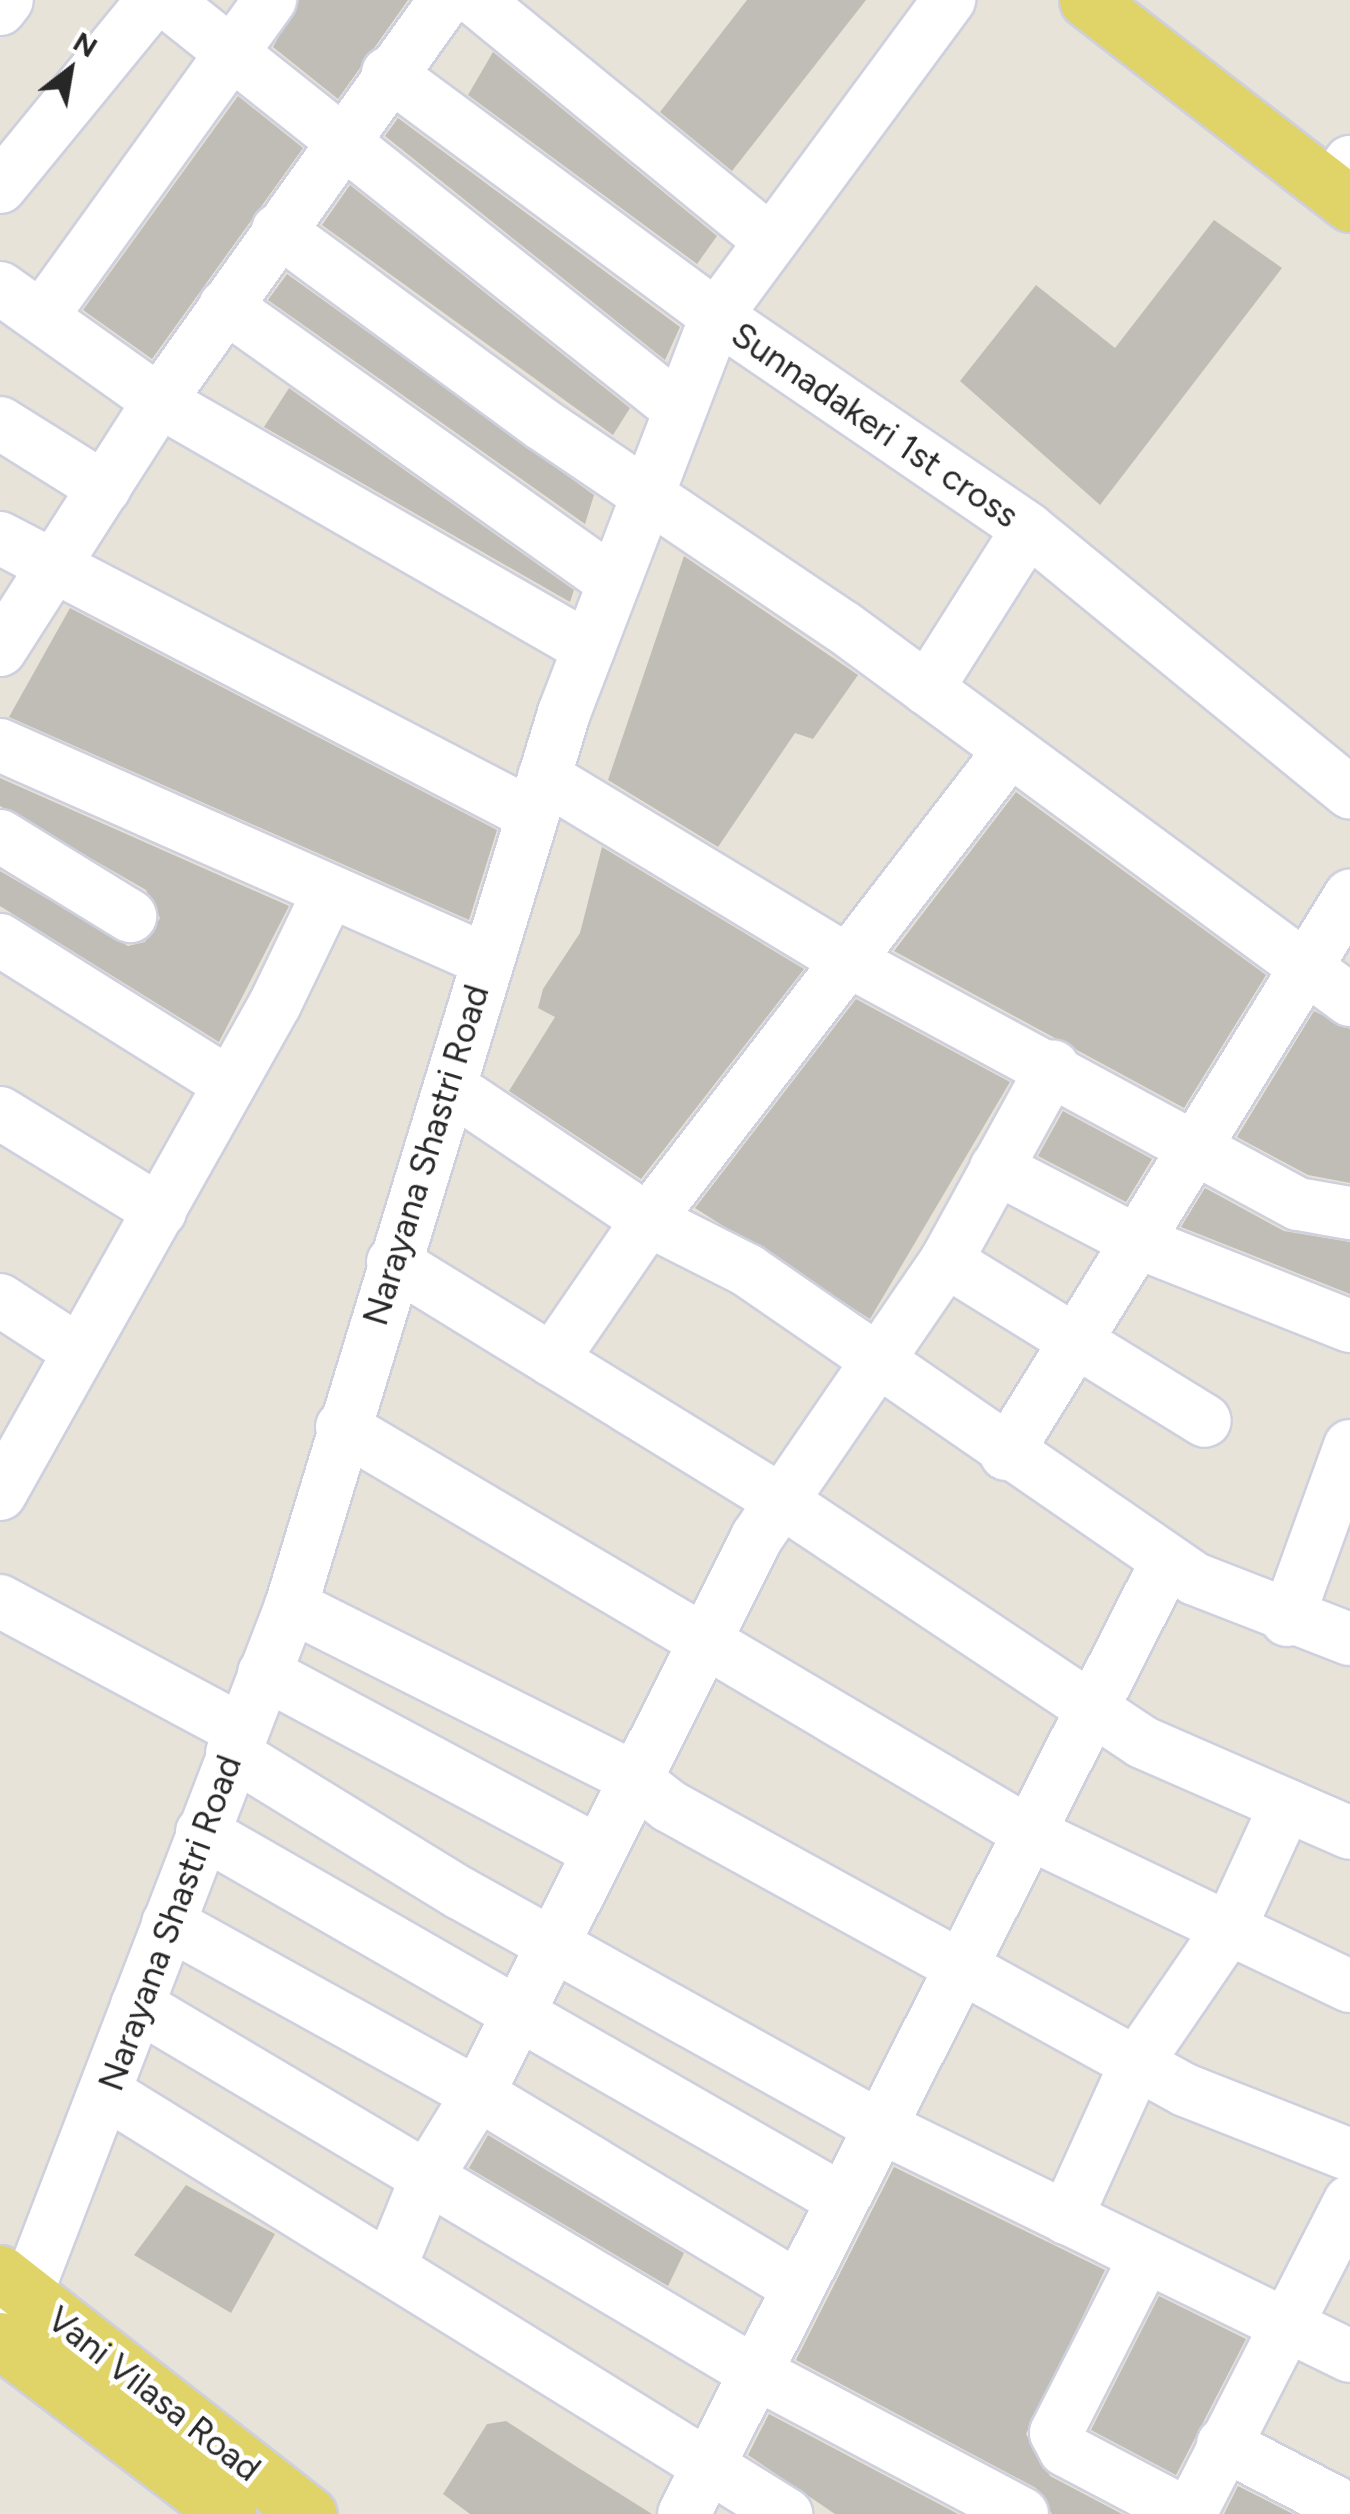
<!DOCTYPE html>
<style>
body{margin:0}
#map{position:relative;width:1350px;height:2514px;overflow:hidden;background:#e8e3d9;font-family:Figtree,sans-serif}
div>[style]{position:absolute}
.building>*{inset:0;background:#c0bdb6}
.roads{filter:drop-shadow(2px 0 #cfd0de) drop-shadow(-2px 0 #cfd0de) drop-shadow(0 2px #cfd0de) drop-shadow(0 -2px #cfd0de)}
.minor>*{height:52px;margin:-26px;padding:0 26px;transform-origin:26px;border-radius:26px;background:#fff}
.major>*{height:55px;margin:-27.5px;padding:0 27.5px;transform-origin:27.5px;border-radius:27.5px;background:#e0d367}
span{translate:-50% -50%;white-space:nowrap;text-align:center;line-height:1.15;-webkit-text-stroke:10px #fff;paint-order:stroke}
.street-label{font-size:35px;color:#272727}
.north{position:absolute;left:20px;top:20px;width:100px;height:100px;-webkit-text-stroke:8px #fff;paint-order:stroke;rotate:31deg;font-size:28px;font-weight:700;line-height:40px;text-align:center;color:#272727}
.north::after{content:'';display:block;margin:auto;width:35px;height:45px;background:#272727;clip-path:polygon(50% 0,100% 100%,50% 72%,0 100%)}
</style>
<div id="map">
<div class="building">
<i style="clip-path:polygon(299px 0,408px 0,338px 99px,273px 47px)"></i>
<i style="clip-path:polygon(747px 0,866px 0,732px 171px,660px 112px)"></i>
<i style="clip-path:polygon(493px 52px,717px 236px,697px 264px,468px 95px)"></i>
<i style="clip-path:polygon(238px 96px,303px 148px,152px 359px,83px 310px)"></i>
<i style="clip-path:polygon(398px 118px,680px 327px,665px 360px,385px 136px)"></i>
<i style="clip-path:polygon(350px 185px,630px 408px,613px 435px,322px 225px)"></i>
<i style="clip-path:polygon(1214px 220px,1282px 268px,1100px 505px,960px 381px,1036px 285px,1115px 348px)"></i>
<i style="clip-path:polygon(287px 274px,594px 495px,585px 524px,268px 300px)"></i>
<i style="clip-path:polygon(289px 388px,574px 590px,570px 602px,264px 427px)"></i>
<i style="clip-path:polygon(684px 556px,858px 675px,813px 739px,795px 733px,718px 847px,608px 780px)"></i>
<i style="clip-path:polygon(70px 608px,497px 830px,469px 920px,9px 717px)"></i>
<i style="clip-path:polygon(0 778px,289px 906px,219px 1042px,0 906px,0 871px,128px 946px,145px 942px,160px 918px,146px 890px,0 806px)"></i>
<i style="clip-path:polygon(1016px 792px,1266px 975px,1184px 1108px,894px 951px)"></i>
<i style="clip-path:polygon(602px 847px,804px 969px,641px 1179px,509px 1091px,555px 1017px,538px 1008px,543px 989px,580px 933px)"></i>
<i style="clip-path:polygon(856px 999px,1010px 1082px,870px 1319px,695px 1208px)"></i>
<i style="clip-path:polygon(1314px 1011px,1350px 1029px,1350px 1183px,1308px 1175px,1237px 1137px)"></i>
<i style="clip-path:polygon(1063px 1111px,1152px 1159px,1126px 1202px,1038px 1156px)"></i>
<i style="clip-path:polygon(1205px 1188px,1284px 1231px,1350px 1242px,1350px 1294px,1181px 1227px)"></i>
<i style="clip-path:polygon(488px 2135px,684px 2253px,668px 2286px,469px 2168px)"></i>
<i style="clip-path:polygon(894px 2167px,1105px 2270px,1026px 2434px,1050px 2476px,1122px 2514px,1052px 2514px,1036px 2488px,796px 2360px)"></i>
<i style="clip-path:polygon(186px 2185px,275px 2234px,231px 2313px,134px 2255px)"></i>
<i style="clip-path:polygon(1159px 2296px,1246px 2339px,1176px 2475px,1091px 2430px)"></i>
<i style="clip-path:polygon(769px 2414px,958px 2514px,835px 2514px,748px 2455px)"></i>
<i style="clip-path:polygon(506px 2421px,574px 2465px,652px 2514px,470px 2514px,443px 2494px,487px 2424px)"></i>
<i style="clip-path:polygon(1238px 2486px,1293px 2514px,1224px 2514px)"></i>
</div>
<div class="roads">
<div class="minor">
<i style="left:165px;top:0;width:657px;rotate:38.51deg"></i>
<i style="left:476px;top:0;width:380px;rotate:39.3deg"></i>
<i style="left:0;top:9px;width:11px;rotate:-52deg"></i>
<i style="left:388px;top:73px;width:408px;rotate:36.5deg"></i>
<i style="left:716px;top:316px;width:378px;rotate:34.3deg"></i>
<i style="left:1028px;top:529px;width:416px;rotate:39.3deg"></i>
<i style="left:1348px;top:165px;width:4px;rotate:-56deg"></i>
<i style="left:0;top:187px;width:242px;rotate:-50.7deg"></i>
<i style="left:278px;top:230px;width:328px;rotate:36.3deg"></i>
<i style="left:542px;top:424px;width:362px;rotate:34deg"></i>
<i style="left:842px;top:626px;width:631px;rotate:36.36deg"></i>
<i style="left:0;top:288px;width:195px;rotate:35.4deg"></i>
<i style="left:159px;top:401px;width:496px;rotate:29.9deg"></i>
<i style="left:225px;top:306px;width:477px;rotate:35.4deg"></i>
<i style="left:42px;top:316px;width:390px;rotate:-54.2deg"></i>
<i style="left:0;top:423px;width:123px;rotate:32deg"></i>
<i style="left:0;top:538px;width:600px;rotate:27.5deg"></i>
<i style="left:0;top:650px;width:295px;rotate:-57.4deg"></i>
<i style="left:159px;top:401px;width:493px;rotate:-54.5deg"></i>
<i style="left:927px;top:689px;width:189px;rotate:-57.7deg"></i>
<i style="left:0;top:745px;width:531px;rotate:23.86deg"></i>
<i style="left:544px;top:777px;width:352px;rotate:31.2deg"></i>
<i style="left:845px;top:959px;width:515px;rotate:28.41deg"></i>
<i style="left:1298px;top:1204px;width:53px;rotate:9.8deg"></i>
<i style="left:0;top:836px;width:153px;rotate:31.6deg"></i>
<i style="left:0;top:940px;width:271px;rotate:32.1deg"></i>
<i style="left:450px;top:1087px;width:239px;rotate:33.9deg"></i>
<i style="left:648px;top:1220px;width:111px;rotate:26.8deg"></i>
<i style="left:747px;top:1270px;width:544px;rotate:34.6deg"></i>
<i style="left:1195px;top:1579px;width:166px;rotate:21.2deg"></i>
<i style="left:0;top:1113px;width:188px;rotate:31.5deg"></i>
<i style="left:996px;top:1168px;width:162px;rotate:27.5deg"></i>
<i style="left:1140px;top:1243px;width:226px;rotate:21.6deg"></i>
<i style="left:946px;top:1261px;width:304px;rotate:31.7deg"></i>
<i style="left:393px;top:1262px;width:456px;rotate:31.6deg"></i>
<i style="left:781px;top:1501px;width:434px;rotate:33.7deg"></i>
<i style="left:1142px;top:1742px;width:227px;rotate:23.6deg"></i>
<i style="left:0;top:1300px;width:95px;rotate:33deg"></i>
<i style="left:552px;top:1360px;width:170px;rotate:-55.6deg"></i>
<i style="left:648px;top:1220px;width:590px;rotate:-52.37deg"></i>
<i style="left:342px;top:1427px;width:802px;rotate:30.56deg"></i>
<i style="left:1033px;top:1835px;width:351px;rotate:25.5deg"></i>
<i style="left:1006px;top:1454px;width:656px;rotate:-58.35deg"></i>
<i style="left:0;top:1494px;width:562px;rotate:-60.7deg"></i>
<i style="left:275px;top:1004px;width:124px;rotate:-64.3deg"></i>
<i style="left:0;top:1601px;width:273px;rotate:28.2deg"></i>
<i style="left:291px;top:1606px;width:381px;rotate:26.6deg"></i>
<i style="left:632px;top:1777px;width:47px;rotate:38.1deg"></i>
<i style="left:669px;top:1806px;width:589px;rotate:28.83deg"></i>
<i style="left:1185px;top:2090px;width:177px;rotate:21.5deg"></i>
<i style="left:1287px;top:1620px;width:185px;rotate:-70.1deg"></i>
<i style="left:264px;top:1673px;width:376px;rotate:28.1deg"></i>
<i style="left:232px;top:1753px;width:268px;rotate:31.6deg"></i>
<i style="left:460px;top:1893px;width:477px;rotate:29.1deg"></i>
<i style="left:877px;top:2125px;width:526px;rotate:26.03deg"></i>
<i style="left:202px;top:1832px;width:737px;rotate:29.87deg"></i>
<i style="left:168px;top:1923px;width:354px;rotate:28.9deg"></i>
<i style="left:478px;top:2094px;width:374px;rotate:31.1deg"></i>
<i style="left:137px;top:2005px;width:720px;rotate:30.73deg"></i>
<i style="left:756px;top:2373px;width:301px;rotate:27.9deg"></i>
<i style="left:108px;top:2094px;width:798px;rotate:31.78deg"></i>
<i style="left:1066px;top:2218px;width:169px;rotate:-65.6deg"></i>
<i style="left:1136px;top:2064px;width:168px;rotate:-55.6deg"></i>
<i style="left:1231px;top:1925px;width:132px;rotate:-65.4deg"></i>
<i style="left:1145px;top:2258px;width:196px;rotate:117deg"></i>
<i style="left:1056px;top:2433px;width:19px;rotate:62deg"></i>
<i style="left:1065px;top:2450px;width:138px;rotate:27.7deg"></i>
<i style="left:391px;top:2265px;width:95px;rotate:-67.8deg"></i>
<i style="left:427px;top:2177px;width:97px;rotate:-58.4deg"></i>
<i style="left:478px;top:2094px;width:623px;rotate:-63.39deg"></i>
<i style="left:757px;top:1537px;width:335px;rotate:-55.6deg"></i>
<i style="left:946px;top:1261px;width:222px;rotate:-61.2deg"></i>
<i style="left:11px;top:2334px;width:780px;rotate:-68.96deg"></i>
<i style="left:291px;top:1606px;width:934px;rotate:-73deg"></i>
<i style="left:564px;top:713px;width:425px;rotate:-69deg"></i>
<i style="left:716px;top:316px;width:393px;rotate:-53.6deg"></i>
<i style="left:1223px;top:2444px;width:143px;rotate:27.5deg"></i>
<i style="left:684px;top:2514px;width:1068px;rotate:-63.12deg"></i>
<i style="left:1190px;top:2514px;width:351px;rotate:-62.9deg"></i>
</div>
<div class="major">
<i style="left:1087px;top:0;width:333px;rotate:37.8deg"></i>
<i style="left:0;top:2273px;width:392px;rotate:38deg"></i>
<i style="left:0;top:2340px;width:287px;rotate:37.3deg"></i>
</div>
</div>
<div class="street-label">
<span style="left:875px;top:425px;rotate:34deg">Sunnadakeri 1st cross</span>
<span style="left:426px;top:1155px;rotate:-73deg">Narayana Shastri Road</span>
<span style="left:170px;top:1923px;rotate:-70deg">Narayana Shastri Road</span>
<span style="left:154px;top:2394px;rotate:38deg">Vani Vilasa Road</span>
</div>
<div class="north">N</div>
</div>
